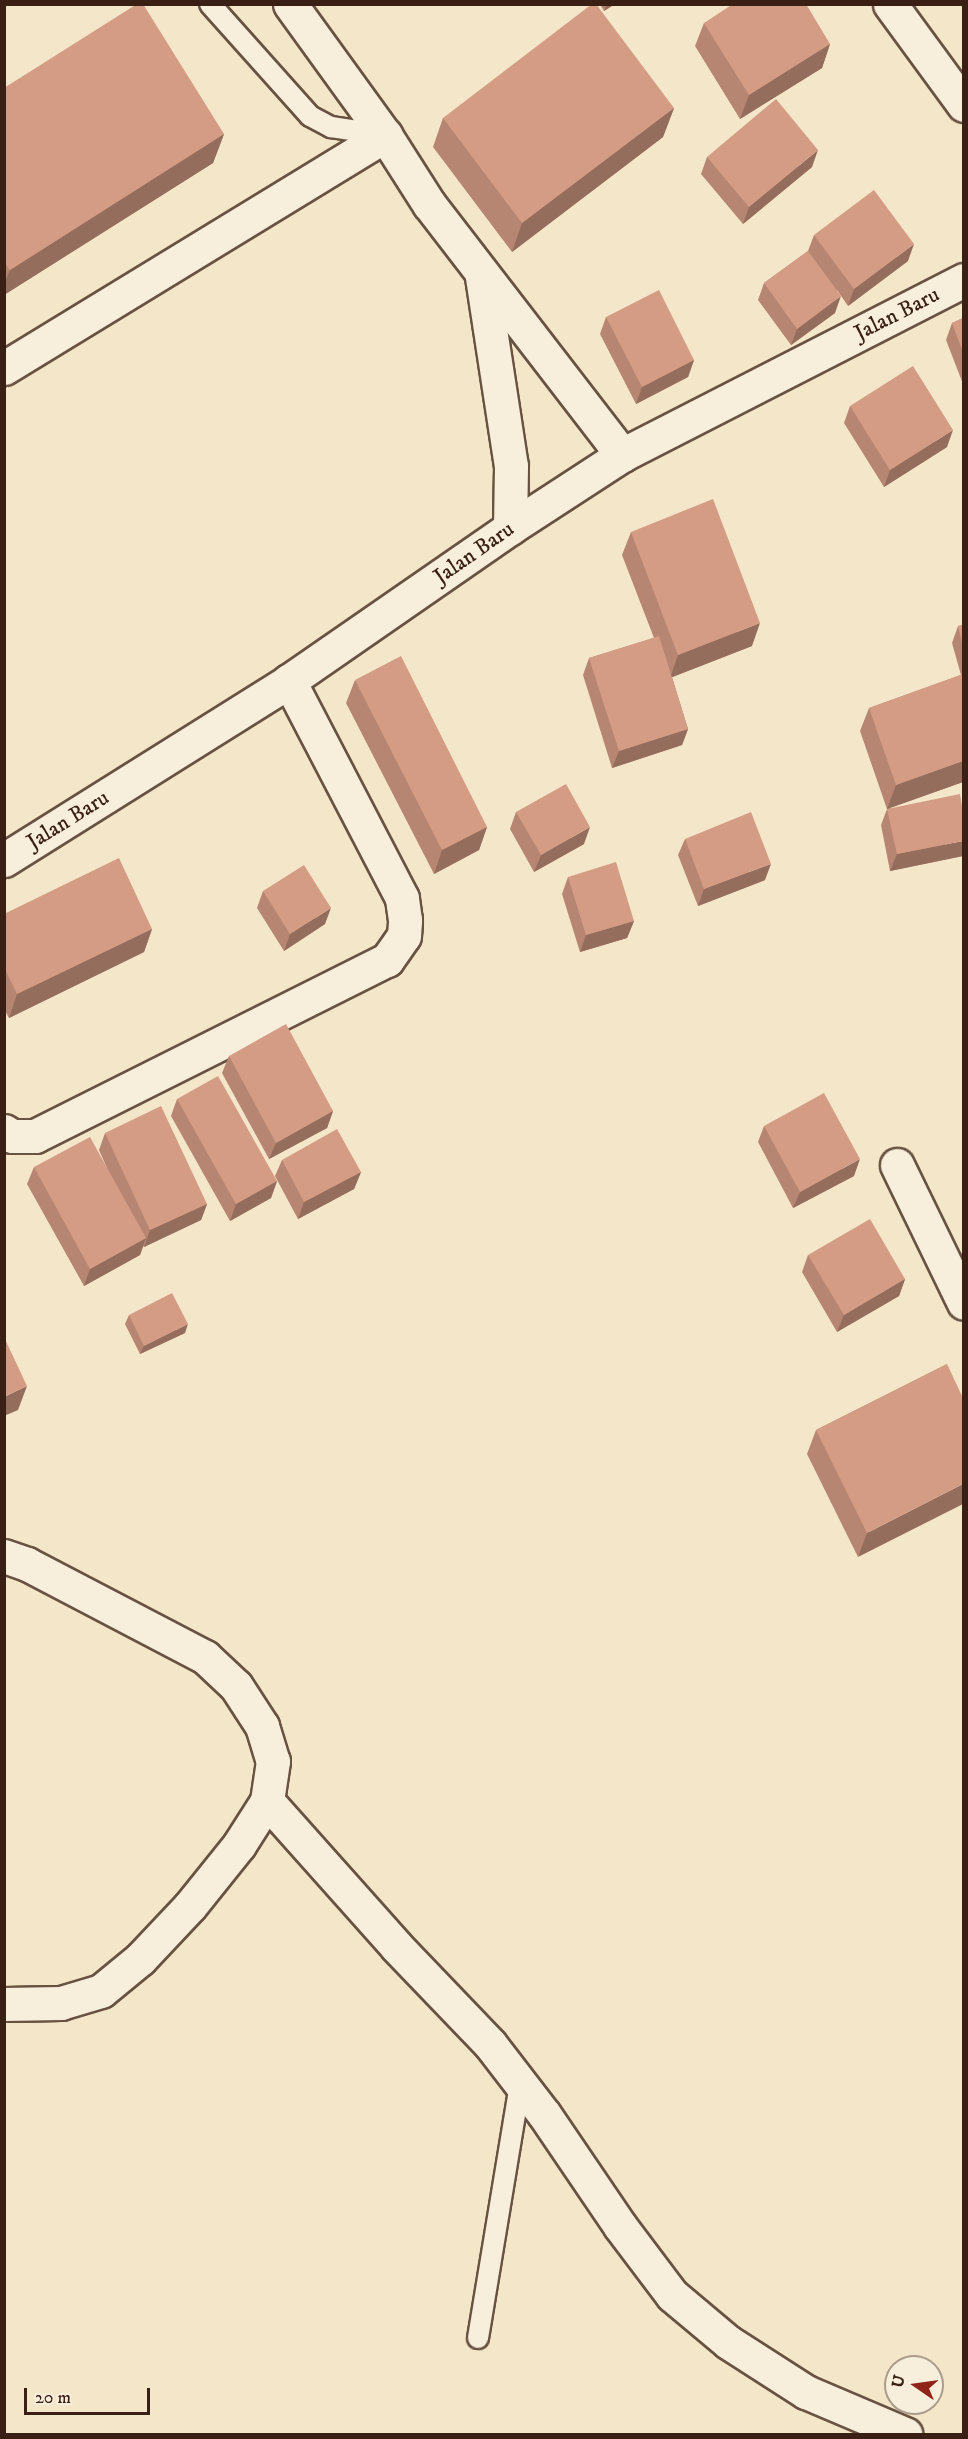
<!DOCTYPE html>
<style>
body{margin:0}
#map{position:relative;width:968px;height:2439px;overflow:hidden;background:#f3e6c9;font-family:"IM FELL DW Pica",serif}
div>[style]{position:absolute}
.roads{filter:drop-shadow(2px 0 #685241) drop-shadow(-2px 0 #685241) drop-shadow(0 2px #685241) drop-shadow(0 -2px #685241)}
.lane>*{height:20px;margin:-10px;padding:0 10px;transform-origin:10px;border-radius:10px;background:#f7efdc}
.street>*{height:33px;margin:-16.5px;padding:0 16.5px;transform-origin:16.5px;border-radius:16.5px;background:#f7efdc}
.secondary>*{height:33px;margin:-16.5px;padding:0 16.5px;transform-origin:16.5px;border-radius:16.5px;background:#f7efdc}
.wall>*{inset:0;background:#b78672}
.shaded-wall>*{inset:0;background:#956d5d}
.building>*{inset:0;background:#d59c85}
span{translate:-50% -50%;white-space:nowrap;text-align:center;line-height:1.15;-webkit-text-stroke:4.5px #f7efdc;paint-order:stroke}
.street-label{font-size:22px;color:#3a2014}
.frame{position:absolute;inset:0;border:6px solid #3a2014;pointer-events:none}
.north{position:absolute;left:884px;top:2355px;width:60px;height:60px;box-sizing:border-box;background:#f7efdc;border:2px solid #ab9c8c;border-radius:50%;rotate:283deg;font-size:16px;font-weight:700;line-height:24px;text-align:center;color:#3a2014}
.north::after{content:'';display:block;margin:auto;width:21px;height:27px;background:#8f2418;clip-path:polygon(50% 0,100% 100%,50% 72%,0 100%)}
.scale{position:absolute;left:24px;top:2388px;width:126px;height:27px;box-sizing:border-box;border:3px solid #3a2014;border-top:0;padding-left:8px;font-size:18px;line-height:21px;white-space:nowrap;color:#3a2014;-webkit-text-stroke:4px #f7efdc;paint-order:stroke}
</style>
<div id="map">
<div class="roads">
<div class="lane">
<i style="left:210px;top:4px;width:150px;rotate:48.2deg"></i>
<i style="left:310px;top:116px;width:24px;rotate:28deg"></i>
<i style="left:331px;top:127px;width:55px;rotate:8.4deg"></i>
<i style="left:478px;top:2338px;width:256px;rotate:-80.6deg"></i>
</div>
<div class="street">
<i style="left:290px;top:4px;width:162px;rotate:54.1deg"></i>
<i style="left:385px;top:135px;width:82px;rotate:57.5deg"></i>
<i style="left:429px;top:204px;width:317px;rotate:52.4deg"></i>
<i style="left:482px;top:277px;width:191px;rotate:81.3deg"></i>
<i style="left:511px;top:466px;width:62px;rotate:90.9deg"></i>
<i style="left:4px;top:368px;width:447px;rotate:-31.4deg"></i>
<i style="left:4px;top:860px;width:337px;rotate:-32.1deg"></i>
<i style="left:289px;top:681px;width:269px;rotate:-34.7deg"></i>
<i style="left:510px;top:528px;width:134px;rotate:-33.1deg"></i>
<i style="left:622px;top:455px;width:384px;rotate:-27.1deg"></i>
<i style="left:4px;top:1131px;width:9px;rotate:32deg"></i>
<i style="left:12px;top:1136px;width:23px"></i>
<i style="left:35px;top:1136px;width:394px;rotate:-26.6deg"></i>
<i style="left:387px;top:960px;width:29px;rotate:-55deg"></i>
<i style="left:404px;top:936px;width:16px;rotate:-86deg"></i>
<i style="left:405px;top:920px;width:22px;rotate:-98deg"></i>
<i style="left:402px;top:898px;width:245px;rotate:-117.5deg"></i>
<i style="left:897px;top:1165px;width:153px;rotate:64.1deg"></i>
<i style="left:4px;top:1556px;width:24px;rotate:19deg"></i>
<i style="left:27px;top:1564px;width:201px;rotate:27.6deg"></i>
<i style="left:205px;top:1657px;width:42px;rotate:43.1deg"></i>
<i style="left:236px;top:1686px;width:48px;rotate:57deg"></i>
<i style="left:262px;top:1726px;width:37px;rotate:73deg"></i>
<i style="left:273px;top:1761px;width:40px;rotate:98.5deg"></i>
<i style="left:267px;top:1801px;width:52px;rotate:122.5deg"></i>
<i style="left:239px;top:1845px;width:78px;rotate:128.8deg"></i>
<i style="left:190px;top:1906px;width:73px;rotate:133.3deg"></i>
<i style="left:140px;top:1959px;width:50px;rotate:140.6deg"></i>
<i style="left:101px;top:1991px;width:42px;rotate:163.3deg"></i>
<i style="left:61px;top:2003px;width:57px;rotate:179deg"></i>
<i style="left:267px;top:1801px;width:194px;rotate:48.3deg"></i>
<i style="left:396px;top:1946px;width:136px;rotate:46.2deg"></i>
<i style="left:490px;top:2044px;width:88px;rotate:52.4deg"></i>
<i style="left:544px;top:2114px;width:135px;rotate:55.8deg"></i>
<i style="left:620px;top:2226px;width:86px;rotate:53deg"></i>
<i style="left:672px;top:2295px;width:73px;rotate:40deg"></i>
<i style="left:728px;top:2342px;width:93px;rotate:32.7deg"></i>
<i style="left:806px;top:2392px;width:108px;rotate:23deg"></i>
</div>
<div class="secondary">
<i style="left:890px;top:4px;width:125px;rotate:53.8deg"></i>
</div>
</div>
<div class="wall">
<i style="clip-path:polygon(600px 4px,615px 4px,604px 11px)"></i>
<i style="clip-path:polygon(704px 23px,830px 44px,822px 68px,740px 119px,695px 46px)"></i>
<i style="clip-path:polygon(4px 88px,224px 134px,213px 163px,4px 295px)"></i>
<i style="clip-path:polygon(674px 108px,663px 137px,512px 252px,433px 147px,443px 118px)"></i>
<i style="clip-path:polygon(707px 157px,812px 167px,743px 224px,701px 174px)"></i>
<i style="clip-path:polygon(814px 235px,908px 261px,848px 306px,837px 290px,835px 313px,791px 345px,758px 300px,764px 283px,808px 251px)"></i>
<i style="clip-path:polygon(606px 317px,694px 360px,688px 377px,636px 404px,600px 334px)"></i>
<i style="clip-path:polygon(963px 318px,963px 384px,946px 340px,952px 323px)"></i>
<i style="clip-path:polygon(850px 406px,947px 447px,884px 487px,844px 423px)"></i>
<i style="clip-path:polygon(631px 532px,752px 646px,672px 677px,688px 729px,682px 745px,612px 768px,583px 675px,589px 658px,654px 638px,622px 555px)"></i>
<i style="clip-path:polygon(963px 625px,963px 782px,890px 808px,963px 856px,890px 871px,881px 825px,887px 809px,860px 731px,869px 708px,961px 675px,952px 643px,958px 626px)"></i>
<i style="clip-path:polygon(355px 680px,487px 827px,479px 850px,434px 874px,346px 703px)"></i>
<i style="clip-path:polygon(516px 812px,584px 844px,534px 872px,510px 829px)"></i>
<i style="clip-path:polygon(685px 839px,765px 880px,698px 906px,678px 855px)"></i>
<i style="clip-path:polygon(568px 877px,634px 921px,627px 938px,580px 952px,562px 894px)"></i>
<i style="clip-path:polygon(263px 891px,325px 924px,284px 951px,257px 908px)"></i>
<i style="clip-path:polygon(4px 914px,152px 929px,144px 952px,9px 1018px,4px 1009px)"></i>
<i style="clip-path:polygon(229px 1056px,333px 1111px,327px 1128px,269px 1159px,222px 1073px)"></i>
<i style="clip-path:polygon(177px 1099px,277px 1181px,271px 1198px,230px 1221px,171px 1116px)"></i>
<i style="clip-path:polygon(764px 1126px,854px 1176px,793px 1208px,758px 1142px)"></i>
<i style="clip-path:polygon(105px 1133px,207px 1204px,201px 1220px,144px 1247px,143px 1246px,140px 1255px,84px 1286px,27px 1184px,34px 1167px,107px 1168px,99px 1150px)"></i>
<i style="clip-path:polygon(282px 1160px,361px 1172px,354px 1189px,298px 1219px,275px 1176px)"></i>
<i style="clip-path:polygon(808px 1255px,905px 1279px,899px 1296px,837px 1332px,802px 1272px)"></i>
<i style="clip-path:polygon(129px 1315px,185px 1333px,140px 1354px,125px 1324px)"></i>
<i style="clip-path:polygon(947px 1364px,858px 1557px,807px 1454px,816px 1430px)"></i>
</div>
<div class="shaded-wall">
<i style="clip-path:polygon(607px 4px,615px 4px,604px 11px)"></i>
<i style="clip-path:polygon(830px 44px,822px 68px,740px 119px,749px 95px)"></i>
<i style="clip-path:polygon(674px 108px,663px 137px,512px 252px,522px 223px)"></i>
<i style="clip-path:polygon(224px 134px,213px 163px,4px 295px,4px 284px,10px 270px)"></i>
<i style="clip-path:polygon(818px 150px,812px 167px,743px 224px,749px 207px)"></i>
<i style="clip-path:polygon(914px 244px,908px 261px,848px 306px,854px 289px)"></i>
<i style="clip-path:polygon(841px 296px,835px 313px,791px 345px,797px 329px)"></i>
<i style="clip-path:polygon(694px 360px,688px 377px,636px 404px,642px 387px)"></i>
<i style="clip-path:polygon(953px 430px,947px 447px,884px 487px,890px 470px)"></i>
<i style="clip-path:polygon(760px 623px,752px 646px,670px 678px,678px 655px)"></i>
<i style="clip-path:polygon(688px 729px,682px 745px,612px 768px,619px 751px)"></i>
<i style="clip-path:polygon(963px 761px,963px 782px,887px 809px,896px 785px)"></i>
<i style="clip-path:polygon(487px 827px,479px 850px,434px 874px,442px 850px)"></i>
<i style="clip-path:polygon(590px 827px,584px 844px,534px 872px,541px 855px)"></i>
<i style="clip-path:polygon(963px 841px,963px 856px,890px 871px,897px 854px)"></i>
<i style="clip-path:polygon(771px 864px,765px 880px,698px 906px,704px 889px)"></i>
<i style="clip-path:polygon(331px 908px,325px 924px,284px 951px,290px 934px)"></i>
<i style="clip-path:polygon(634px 921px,627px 938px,580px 952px,586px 935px)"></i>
<i style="clip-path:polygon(152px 929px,144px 952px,9px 1018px,17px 994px)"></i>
<i style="clip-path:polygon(333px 1111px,327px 1128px,269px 1159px,276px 1143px)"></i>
<i style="clip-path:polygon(860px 1159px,854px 1176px,793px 1208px,800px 1192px)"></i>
<i style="clip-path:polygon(361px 1172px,354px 1189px,298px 1219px,304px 1202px)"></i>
<i style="clip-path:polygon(277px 1181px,271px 1198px,230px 1221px,236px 1204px)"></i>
<i style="clip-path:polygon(207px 1204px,201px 1220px,144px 1247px,150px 1230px)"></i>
<i style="clip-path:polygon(146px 1238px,140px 1255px,84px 1286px,90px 1269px)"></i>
<i style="clip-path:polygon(905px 1279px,899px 1296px,837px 1332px,844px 1315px)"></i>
<i style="clip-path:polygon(188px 1324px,185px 1333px,140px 1354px,144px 1346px)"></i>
<i style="clip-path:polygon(27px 1386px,18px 1410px,4px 1416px,4px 1397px)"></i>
<i style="clip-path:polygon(963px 1484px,963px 1504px,858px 1557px,867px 1533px)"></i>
</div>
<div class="building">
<i style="clip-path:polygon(137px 4px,143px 4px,224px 134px,10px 270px,4px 262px,4px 88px)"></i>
<i style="clip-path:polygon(592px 4px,596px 4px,674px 108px,522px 223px,443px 118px)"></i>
<i style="clip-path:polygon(733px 4px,806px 4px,830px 44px,749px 95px,704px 23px)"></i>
<i style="clip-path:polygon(776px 99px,818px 150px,749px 207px,707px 157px)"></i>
<i style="clip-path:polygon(874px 190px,914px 244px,854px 289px,814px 235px)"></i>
<i style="clip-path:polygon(808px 251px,841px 296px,797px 329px,764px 283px)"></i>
<i style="clip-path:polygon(659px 290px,694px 360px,642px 387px,606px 317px)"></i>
<i style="clip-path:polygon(963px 318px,963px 352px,952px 323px)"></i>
<i style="clip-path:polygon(913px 366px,953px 430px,890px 470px,850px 406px)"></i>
<i style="clip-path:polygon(713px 499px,760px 623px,678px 655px,631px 532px)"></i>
<i style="clip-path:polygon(963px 625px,963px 646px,958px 626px)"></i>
<i style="clip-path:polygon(659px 636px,688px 729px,619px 751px,589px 658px)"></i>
<i style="clip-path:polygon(401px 656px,487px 827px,442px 850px,355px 680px)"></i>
<i style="clip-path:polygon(963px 674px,963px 761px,896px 785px,869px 708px)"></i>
<i style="clip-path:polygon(566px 784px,590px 827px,541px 855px,516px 812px)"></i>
<i style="clip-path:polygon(960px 794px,963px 812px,963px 841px,897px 854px,887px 809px)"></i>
<i style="clip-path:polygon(751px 812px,771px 864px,704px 889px,685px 839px)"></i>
<i style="clip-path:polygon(119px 858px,152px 929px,17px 994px,4px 967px,4px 914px)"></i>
<i style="clip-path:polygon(616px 862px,634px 921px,586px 935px,568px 877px)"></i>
<i style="clip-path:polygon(304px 865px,331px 908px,290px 934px,263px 891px)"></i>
<i style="clip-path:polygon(286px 1024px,333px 1111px,276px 1143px,229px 1056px)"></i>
<i style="clip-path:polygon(218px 1076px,277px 1181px,236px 1204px,177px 1099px)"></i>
<i style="clip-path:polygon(824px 1093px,860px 1159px,800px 1192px,764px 1126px)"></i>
<i style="clip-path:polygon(161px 1106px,207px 1204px,150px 1230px,105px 1133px)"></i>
<i style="clip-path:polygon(337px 1129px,361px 1172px,304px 1202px,282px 1160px)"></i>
<i style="clip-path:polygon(90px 1137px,146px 1238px,90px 1269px,34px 1167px)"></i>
<i style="clip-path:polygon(870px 1219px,905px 1279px,844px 1315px,808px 1255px)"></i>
<i style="clip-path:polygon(172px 1293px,188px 1324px,144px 1346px,129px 1315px)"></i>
<i style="clip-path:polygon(4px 1337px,27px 1386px,4px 1397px)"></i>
<i style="clip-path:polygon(947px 1364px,963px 1398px,963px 1484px,867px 1533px,816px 1430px)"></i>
</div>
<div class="street-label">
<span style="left:897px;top:314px;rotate:-27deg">Jalan Baru</span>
<span style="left:474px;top:553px;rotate:-35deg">Jalan Baru</span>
<span style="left:68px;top:820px;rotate:-32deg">Jalan Baru</span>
</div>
<div class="frame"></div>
<div class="north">U</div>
<div class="scale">20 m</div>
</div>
